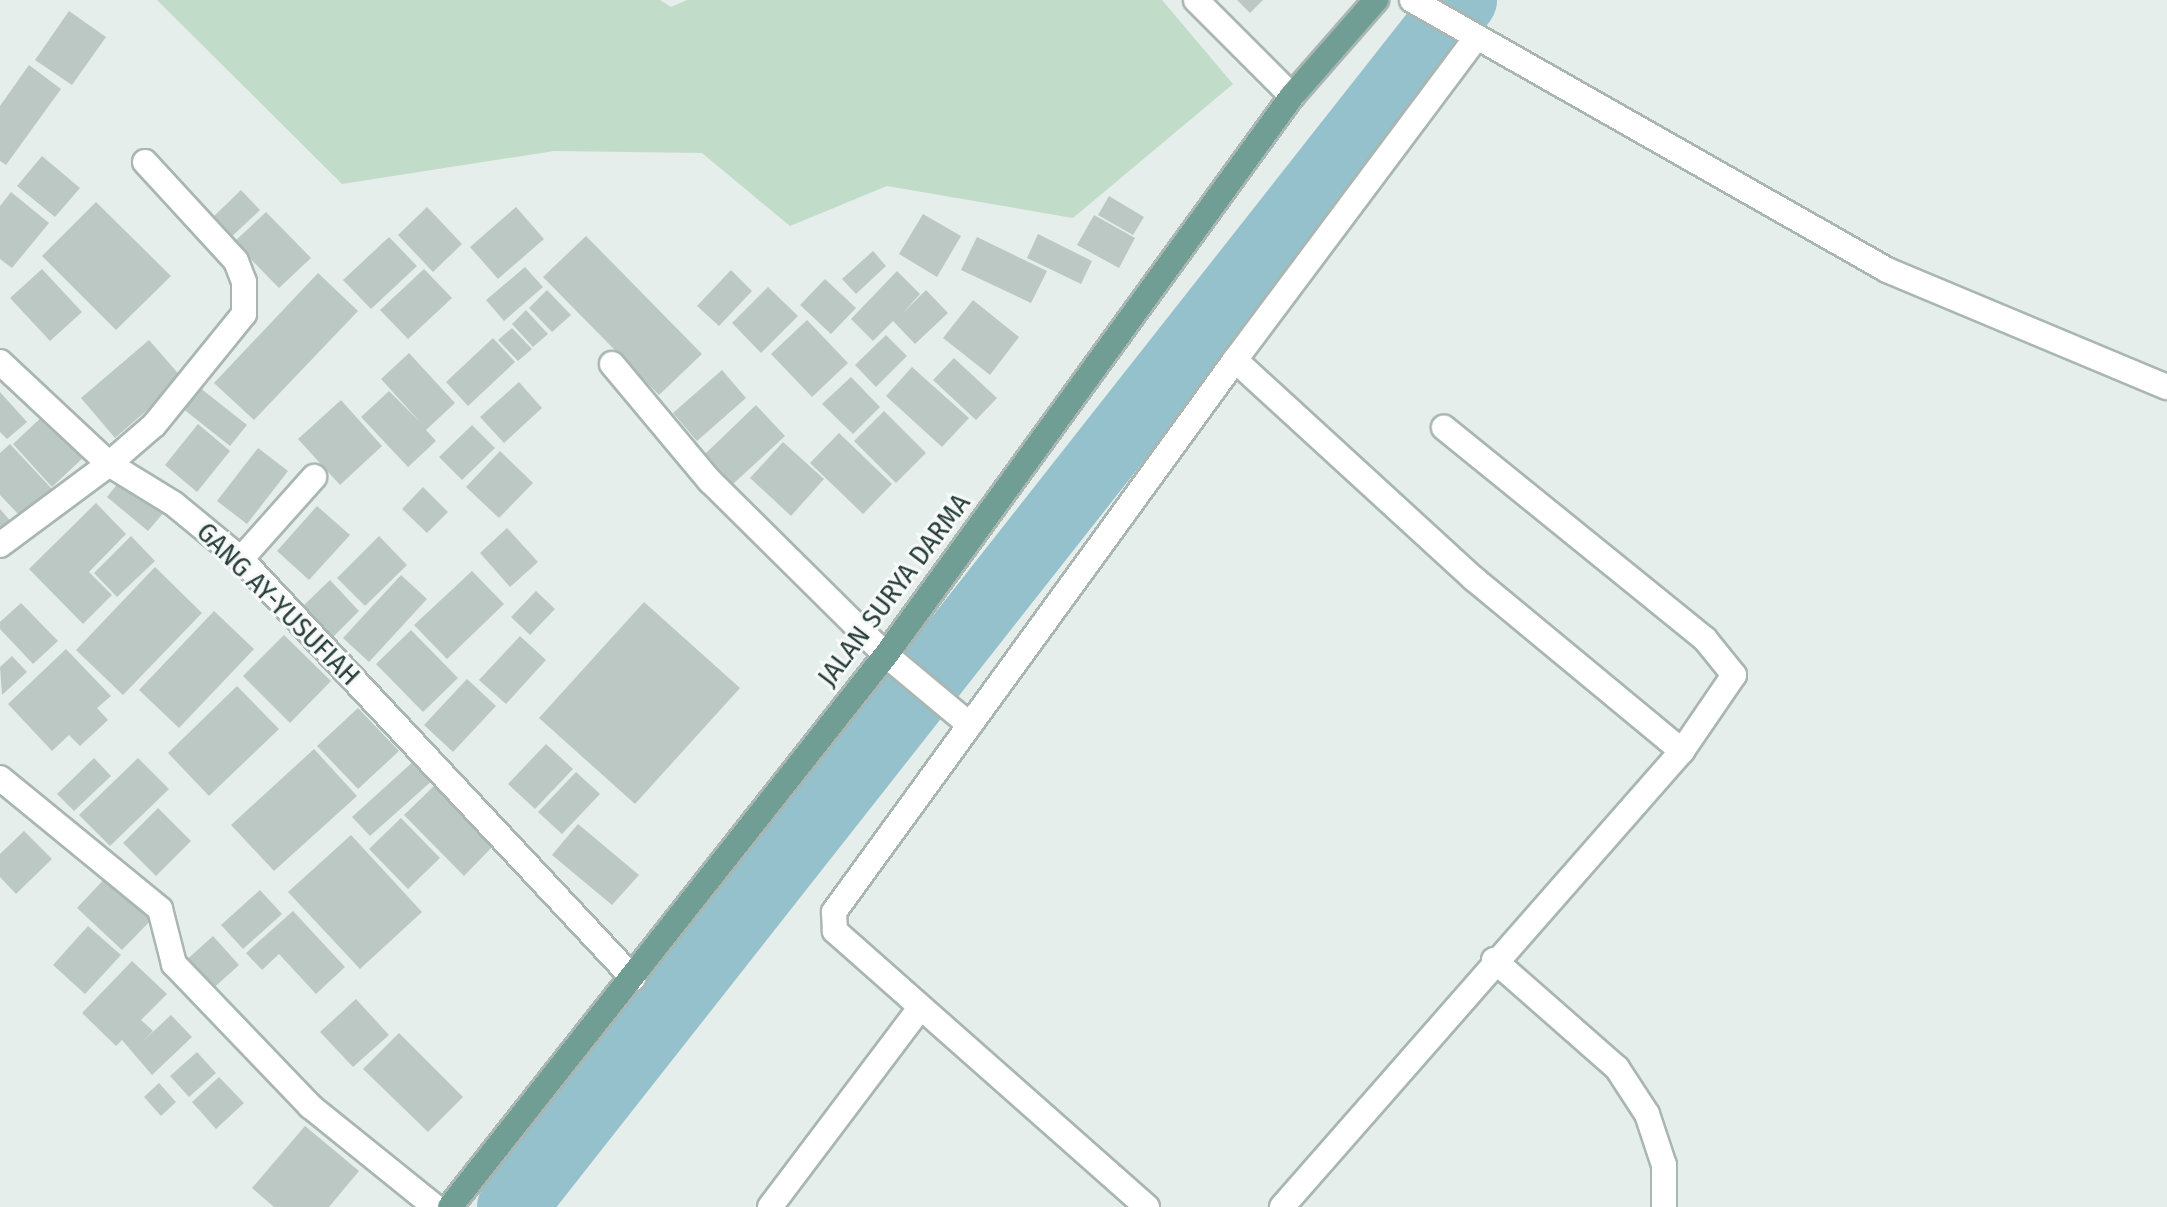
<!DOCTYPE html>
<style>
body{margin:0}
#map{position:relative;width:2167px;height:1207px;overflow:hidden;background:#e6eeeb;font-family:"Fira Sans Condensed",sans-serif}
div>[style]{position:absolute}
.green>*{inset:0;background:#c2dcca}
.river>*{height:70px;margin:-35px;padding:0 35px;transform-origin:35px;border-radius:35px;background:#95c1cc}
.building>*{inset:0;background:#bcc8c4}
.roads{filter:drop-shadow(2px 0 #a9b6b2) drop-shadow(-2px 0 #a9b6b2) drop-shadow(0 2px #a9b6b2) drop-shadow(0 -2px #a9b6b2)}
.minor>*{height:24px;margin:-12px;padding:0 12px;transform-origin:12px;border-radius:12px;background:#fff}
.primary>*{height:24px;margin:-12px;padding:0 12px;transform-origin:12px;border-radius:12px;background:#709e95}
span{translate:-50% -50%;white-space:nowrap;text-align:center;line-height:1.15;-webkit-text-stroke:6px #f7faf9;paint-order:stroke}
.street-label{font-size:28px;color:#273e39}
</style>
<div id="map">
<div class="green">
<i style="clip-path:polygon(157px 0,660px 0,671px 7px,687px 0,1162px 0,1233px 84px,1073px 218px,887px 186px,790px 226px,702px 153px,554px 151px,342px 184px)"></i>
</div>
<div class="river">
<i style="left:512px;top:1207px;width:1536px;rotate:-51.79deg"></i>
</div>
<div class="building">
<i style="clip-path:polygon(1237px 0,1263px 0,1250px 13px)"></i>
<i style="clip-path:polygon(69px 11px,106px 37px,72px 85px,35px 60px)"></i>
<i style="clip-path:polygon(29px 65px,61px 89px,6px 165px,0 161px,0 106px)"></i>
<i style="clip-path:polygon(42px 156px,80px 188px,55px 217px,17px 186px)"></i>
<i style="clip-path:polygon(241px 190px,260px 210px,228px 240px,210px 220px)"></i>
<i style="clip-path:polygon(11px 192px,49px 223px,12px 268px,0 259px,0 206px)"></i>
<i style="clip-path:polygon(1109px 196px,1144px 217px,1133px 235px,1098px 215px)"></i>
<i style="clip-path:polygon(96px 202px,171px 276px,116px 330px,42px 256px)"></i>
<i style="clip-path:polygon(427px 207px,462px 244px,433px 272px,398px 235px)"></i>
<i style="clip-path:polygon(516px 207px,544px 239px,498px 279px,470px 247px)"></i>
<i style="clip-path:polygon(266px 212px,311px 258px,279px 288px,234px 242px)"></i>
<i style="clip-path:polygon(923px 214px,961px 236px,937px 277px,899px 254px)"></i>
<i style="clip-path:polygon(1094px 215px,1135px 238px,1119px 268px,1077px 245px)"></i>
<i style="clip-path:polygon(1038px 234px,1092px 261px,1081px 284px,1027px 258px)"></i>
<i style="clip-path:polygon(586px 236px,702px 354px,659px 395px,543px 277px)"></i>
<i style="clip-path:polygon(389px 237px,417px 266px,371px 309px,343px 280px)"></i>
<i style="clip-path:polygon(977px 237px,1047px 271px,1031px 303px,961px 270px)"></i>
<i style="clip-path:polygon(873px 251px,886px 266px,856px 294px,842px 279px)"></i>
<i style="clip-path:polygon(525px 267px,543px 287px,504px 321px,486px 300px)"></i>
<i style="clip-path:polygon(42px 269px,82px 312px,50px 341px,10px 298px)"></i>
<i style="clip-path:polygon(424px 269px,452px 298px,408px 339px,380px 310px)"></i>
<i style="clip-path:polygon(731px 270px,752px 291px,719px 326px,697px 306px)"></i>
<i style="clip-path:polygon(897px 271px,920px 294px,902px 314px,926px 290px,948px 313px,915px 344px,893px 321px,873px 341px,851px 319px)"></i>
<i style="clip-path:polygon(318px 273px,358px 311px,254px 420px,214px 383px)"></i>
<i style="clip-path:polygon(825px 279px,856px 308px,831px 334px,800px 305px)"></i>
<i style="clip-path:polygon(768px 287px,798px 316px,761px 353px,732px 323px)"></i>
<i style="clip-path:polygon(547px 290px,571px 315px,552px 332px,529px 308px)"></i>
<i style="clip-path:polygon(973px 300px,1019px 337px,990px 375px,943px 338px)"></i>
<i style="clip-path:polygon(526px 310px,548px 334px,533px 347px,512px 324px)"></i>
<i style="clip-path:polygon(807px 320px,848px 363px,812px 397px,771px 354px)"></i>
<i style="clip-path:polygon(512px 328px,532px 349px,518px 361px,498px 340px)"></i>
<i style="clip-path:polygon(886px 335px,907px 356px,876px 387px,855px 365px)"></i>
<i style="clip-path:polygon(493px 338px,515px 362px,468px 406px,446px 382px)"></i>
<i style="clip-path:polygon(149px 340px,183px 379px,115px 438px,81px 398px)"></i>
<i style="clip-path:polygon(409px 353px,455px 403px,426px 430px,436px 441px,408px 467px,361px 417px,389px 391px,421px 423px,381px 379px)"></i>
<i style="clip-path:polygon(954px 358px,997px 398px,976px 420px,933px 380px)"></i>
<i style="clip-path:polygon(912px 367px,969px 418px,942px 447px,886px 396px)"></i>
<i style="clip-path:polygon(722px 370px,746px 398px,697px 441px,673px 413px)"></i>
<i style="clip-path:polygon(851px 377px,880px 407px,853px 434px,822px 404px)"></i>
<i style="clip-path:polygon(519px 382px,542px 408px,504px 443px,480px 417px)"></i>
<i style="clip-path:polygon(199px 387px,247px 425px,230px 446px,182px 408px)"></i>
<i style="clip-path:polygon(0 392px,27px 422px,7px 439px,0 432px)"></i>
<i style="clip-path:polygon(341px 400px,382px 446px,340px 485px,298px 439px)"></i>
<i style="clip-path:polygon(756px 405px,785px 436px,733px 484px,705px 454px)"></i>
<i style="clip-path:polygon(884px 411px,926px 453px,896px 483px,854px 441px)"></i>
<i style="clip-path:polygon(45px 414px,84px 457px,52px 487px,13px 444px)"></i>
<i style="clip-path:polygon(198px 424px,230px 451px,197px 492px,165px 465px)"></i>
<i style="clip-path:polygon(472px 425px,495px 448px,462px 480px,439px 457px)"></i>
<i style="clip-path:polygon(839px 433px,892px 484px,863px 514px,810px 463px)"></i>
<i style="clip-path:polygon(783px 442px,824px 479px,791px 516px,750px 478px)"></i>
<i style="clip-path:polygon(10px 444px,52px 489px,21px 517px,0 495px,0 453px)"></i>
<i style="clip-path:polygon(258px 448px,288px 471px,247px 524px,217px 501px)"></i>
<i style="clip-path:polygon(500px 451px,533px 483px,499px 518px,466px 487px)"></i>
<i style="clip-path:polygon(123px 477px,165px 511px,148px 531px,107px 497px)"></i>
<i style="clip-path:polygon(423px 487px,448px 512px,427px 533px,402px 509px)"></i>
<i style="clip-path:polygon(96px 503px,126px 534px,89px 572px,112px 595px,83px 624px,29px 569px)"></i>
<i style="clip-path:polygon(317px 506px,350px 535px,309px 580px,277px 551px)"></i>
<i style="clip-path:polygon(0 509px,14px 525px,0 537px)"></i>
<i style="clip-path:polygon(507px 528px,538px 562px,510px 587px,480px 553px)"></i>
<i style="clip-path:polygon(131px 536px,155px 561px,117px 597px,94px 573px)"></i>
<i style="clip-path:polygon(379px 536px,407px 565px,365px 606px,337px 578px)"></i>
<i style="clip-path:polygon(155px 567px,202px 613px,123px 695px,76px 650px)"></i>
<i style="clip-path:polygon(472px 571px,504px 604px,447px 659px,414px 625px)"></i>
<i style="clip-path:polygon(401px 575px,427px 599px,369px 662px,343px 638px)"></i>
<i style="clip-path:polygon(330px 580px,359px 611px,331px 639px,301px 608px)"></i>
<i style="clip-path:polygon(536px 591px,555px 609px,530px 635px,511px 617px)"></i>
<i style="clip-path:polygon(644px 602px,740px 688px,635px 804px,539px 718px)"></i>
<i style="clip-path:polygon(21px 603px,58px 641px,33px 664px,0 629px,0 622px)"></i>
<i style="clip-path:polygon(214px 611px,254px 649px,179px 728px,139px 690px)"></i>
<i style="clip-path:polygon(411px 630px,458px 678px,423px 712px,376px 664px)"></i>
<i style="clip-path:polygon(284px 635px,331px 681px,290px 723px,243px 676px)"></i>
<i style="clip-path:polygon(520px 636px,546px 660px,506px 704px,479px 680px)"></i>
<i style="clip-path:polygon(66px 649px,111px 696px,97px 708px,108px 720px,80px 746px,69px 735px,52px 751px,8px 704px)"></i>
<i style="clip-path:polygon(12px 656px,27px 672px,2px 695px,0 667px)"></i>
<i style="clip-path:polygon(467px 679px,496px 706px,453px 752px,424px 725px)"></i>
<i style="clip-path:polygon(237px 686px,279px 729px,209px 796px,168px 753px)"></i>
<i style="clip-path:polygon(358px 708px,399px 751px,358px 789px,317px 746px)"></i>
<i style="clip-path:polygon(546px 744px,573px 769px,535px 809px,508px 784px)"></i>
<i style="clip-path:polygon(314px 749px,357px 796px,274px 871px,231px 825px)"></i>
<i style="clip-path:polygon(94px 758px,111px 776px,74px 811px,57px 794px)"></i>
<i style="clip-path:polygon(138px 758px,169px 789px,110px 846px,79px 815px)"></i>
<i style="clip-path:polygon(416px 759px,434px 779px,370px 836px,352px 817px)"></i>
<i style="clip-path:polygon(576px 772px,600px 794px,562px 834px,538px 812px)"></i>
<i style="clip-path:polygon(435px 785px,494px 845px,464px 876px,404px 815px)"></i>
<i style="clip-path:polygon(158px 808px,191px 841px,156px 876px,123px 843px)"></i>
<i style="clip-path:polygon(401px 818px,440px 858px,408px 889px,369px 849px)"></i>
<i style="clip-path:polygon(578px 824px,639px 875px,612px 905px,552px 855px)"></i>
<i style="clip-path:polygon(24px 831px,52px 859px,16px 894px,0 877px,0 854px)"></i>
<i style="clip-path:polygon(351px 835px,422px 912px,360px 969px,288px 892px)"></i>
<i style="clip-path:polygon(109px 874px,154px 917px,122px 950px,77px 908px)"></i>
<i style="clip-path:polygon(260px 890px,282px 914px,243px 949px,221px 925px)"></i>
<i style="clip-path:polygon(293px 911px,345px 967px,316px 994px,279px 954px,262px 970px,246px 953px)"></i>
<i style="clip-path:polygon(88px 926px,121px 955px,85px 994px,53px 965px)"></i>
<i style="clip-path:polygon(213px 936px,239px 965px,208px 993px,182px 964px)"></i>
<i style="clip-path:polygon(132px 961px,167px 994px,141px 1020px,153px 1031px,141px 1043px,171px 1015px,192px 1037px,152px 1075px,122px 1040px,116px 1046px,82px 1013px)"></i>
<i style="clip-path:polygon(356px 999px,389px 1035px,353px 1067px,320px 1032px)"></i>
<i style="clip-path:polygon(399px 1033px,463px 1097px,428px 1132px,363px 1069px)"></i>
<i style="clip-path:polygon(197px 1052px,216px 1073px,189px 1097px,170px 1076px)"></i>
<i style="clip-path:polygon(219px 1077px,244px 1103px,216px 1129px,192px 1102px)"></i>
<i style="clip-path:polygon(159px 1083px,176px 1102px,161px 1116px,144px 1097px)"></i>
<i style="clip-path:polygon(305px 1126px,359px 1171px,329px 1207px,274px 1207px,252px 1188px)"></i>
</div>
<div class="roads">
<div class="minor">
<i style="left:1196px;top:0;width:136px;rotate:45deg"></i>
<i style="left:1412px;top:0;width:546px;rotate:29.61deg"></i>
<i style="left:1887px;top:270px;width:303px;rotate:22.7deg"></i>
<i style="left:145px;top:162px;width:134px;rotate:47.4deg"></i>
<i style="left:236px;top:261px;width:22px;rotate:69deg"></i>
<i style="left:244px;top:282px;width:32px;rotate:90deg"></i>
<i style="left:244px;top:314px;width:143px;rotate:129deg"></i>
<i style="left:154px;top:425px;width:60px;rotate:139.1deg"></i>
<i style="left:109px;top:464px;width:76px;rotate:31.6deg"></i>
<i style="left:174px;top:504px;width:87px;rotate:39.4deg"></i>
<i style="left:241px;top:559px;width:574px;rotate:46.91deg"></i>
<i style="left:1235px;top:360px;width:324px;rotate:42.5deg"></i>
<i style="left:1474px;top:579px;width:270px;rotate:39.6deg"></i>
<i style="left:0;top:362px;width:149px;rotate:43.1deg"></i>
<i style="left:109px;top:464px;width:136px;rotate:143.4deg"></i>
<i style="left:612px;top:364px;width:153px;rotate:50.1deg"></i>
<i style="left:710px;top:481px;width:247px;rotate:44.7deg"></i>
<i style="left:886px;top:655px;width:109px;rotate:39.8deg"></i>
<i style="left:241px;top:559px;width:110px;rotate:-48.3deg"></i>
<i style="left:0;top:778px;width:207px;rotate:39.3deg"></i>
<i style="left:160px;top:909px;width:57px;rotate:75.7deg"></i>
<i style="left:174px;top:964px;width:197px;rotate:46.2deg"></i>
<i style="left:310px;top:1106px;width:161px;rotate:38.9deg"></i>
<i style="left:1494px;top:960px;width:164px;rotate:41.3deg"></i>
<i style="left:1617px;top:1068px;width:55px;rotate:56.9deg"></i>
<i style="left:1647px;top:1114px;width:54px;rotate:71.6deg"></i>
<i style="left:1664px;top:1165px;width:42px;rotate:90deg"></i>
<i style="left:770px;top:1207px;width:248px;rotate:-53deg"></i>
<i style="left:1147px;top:1207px;width:417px;rotate:-138.5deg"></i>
<i style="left:835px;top:931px;width:19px;rotate:-93deg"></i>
<i style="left:834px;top:912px;width:682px;rotate:-54deg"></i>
<i style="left:1235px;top:360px;width:402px;rotate:-53.2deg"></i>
<i style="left:1282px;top:1207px;width:607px;rotate:-48.74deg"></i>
<i style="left:1682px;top:751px;width:92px;rotate:-55.6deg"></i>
<i style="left:1734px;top:675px;width:46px;rotate:-128.9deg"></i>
<i style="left:1705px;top:639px;width:336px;rotate:-141deg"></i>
</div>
<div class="primary">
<i style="left:450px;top:1207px;width:703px;rotate:-51.7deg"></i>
<i style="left:886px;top:655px;width:691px;rotate:-54.01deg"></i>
<i style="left:1292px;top:96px;width:128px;rotate:-48.8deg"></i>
</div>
</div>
<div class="street-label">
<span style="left:894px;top:590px;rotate:-53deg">JALAN SURYA DARMA</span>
<span style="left:278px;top:604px;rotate:45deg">GANG AY-YUSUFIAH</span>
</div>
</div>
